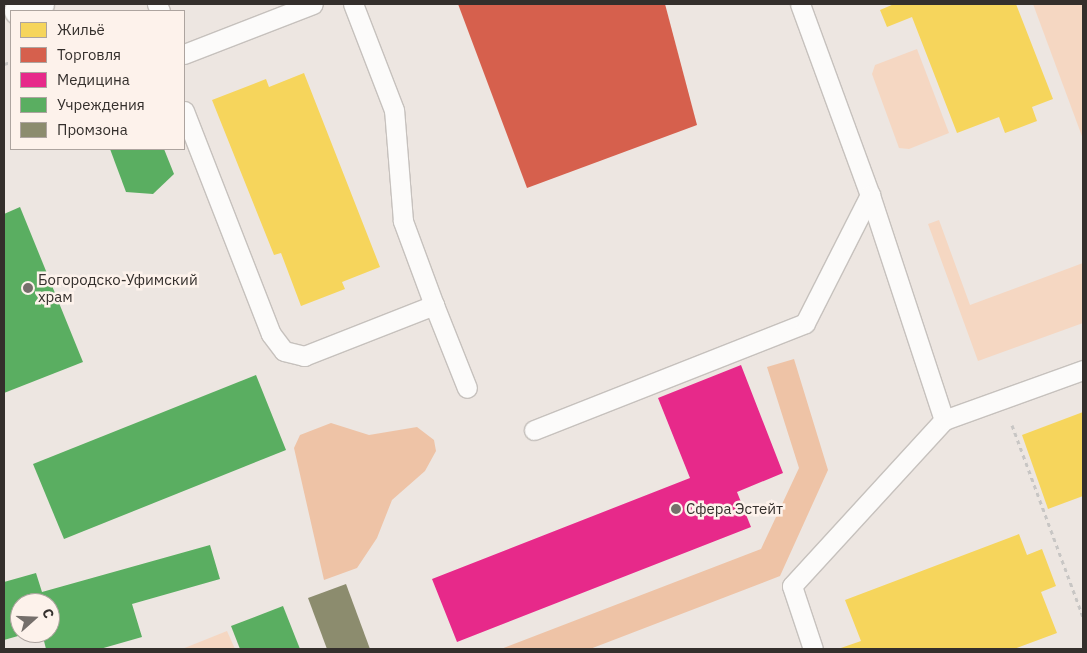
<!DOCTYPE html>
<meta charset="utf-8">
<style>
body{margin:0}
#map{position:relative;width:1087px;height:653px;overflow:hidden;background:#ede6e1;font-family:"IBM Plex Sans",sans-serif}
div>[style]{position:absolute}
.green>*{inset:0;background:#f5d7c2}
.forest>*{inset:0;background:#eec3a6}
.homes>*{inset:0;background:#f6d55c}
.shops>*{inset:0;background:#d6604d}
.health>*{inset:0;background:#e7298a}
.public>*{inset:0;background:#5aae61}
.industry>*{inset:0;background:#8c8c6e}
.path>*{height:3px;margin-top:-1.5px;transform-origin:0;background:repeating-linear-gradient(90deg,#c8c6c4 0 4px,transparent 0 8px)}
.roads{filter:drop-shadow(1px 0 #c6c1bd) drop-shadow(-1px 0 #c6c1bd) drop-shadow(0 1px #c6c1bd) drop-shadow(0 -1px #c6c1bd)}
.service>*{height:19px;margin:-9.5px;padding:0 9.5px;transform-origin:9.5px;border-radius:9.5px;background:#fcfbfa}
.secondary>*{height:28px;margin:-14px;padding:0 14px;transform-origin:14px;border-radius:14px;background:#fcfbfa}
.dots>*{width:14px;height:14px;translate:-50% -50%;box-sizing:border-box;border:2px solid #fdf2eb;border-radius:50%}
span{translate:-50% -50%;white-space:nowrap;text-align:center;line-height:1.15;-webkit-text-stroke:5px #fdf2eb;paint-order:stroke}
.poi-label{font-size:15px;color:#342f2c}
.left{translate:0 -50%;text-align:left}
.frame{position:absolute;inset:0;border:5px solid #342f2c;pointer-events:none}
.legend{position:absolute;left:10px;top:10px;width:175px;height:140px;box-sizing:border-box;background:#fdf2eb;border:1px solid #ada49f;margin:0;padding:6px 9px;list-style:none;font-size:15px;color:#342f2c}
.legend li{display:flex;align-items:center;gap:10px;height:25px}
.legend b{width:25px;border:1px solid #ada49f}
.north{position:absolute;left:10px;top:593px;width:50px;height:50px;box-sizing:border-box;background:#fdf2eb;border:1px solid #ada49f;border-radius:50%;rotate:70deg;font-size:14px;font-weight:700;line-height:20px;text-align:center;color:#342f2c}
.north::after{content:'';display:block;margin:auto;width:18px;height:22px;background:#756f6b;clip-path:polygon(50% 0,100% 100%,50% 72%,0 100%)}
</style>
<div id="map">
<div class="green">
<i style="clip-path:polygon(1033px 4px,1083px 4px,1083px 139px)"></i>
<i style="clip-path:polygon(917px 49px,949px 133px,909px 149px,899px 148px,872px 74px,875px 65px)"></i>
<i style="clip-path:polygon(939px 220px,970px 305px,1083px 263px,1083px 323px,978px 361px,928px 224px)"></i>
<i style="clip-path:polygon(227px 631px,235px 649px,182px 649px)"></i>
</div>
<div class="forest">
<i style="clip-path:polygon(794px 359px,828px 470px,780px 576px,590px 649px,501px 649px,761px 549px,799px 468px,767px 367px)"></i>
<i style="clip-path:polygon(331px 423px,369px 435px,417px 427px,434px 440px,436px 451px,425px 471px,392px 500px,377px 538px,357px 568px,324px 580px,294px 448px,300px 435px)"></i>
</div>
<div class="homes">
<i style="clip-path:polygon(894px 4px,1016px 4px,1053px 99px,1032px 107px,1037px 121px,1005px 133px,999px 117px,957px 133px,912px 17px,887px 27px,880px 10px)"></i>
<i style="clip-path:polygon(304px 73px,380px 267px,342px 282px,345px 289px,301px 306px,281px 253px,274px 255px,212px 100px,266px 79px,269px 87px)"></i>
<i style="clip-path:polygon(1083px 412px,1083px 496px,1048px 509px,1022px 435px)"></i>
<i style="clip-path:polygon(1019px 534px,1027px 555px,1042px 549px,1056px 586px,1041px 592px,1057px 633px,1014px 649px,838px 649px,861px 641px,845px 600px)"></i>
</div>
<div class="shops">
<i style="clip-path:polygon(458px 4px,665px 4px,697px 125px,527px 188px)"></i>
</div>
<div class="health">
<i style="clip-path:polygon(741px 365px,783px 473px,737px 492px,751px 527px,457px 642px,432px 579px,690px 478px,658px 398px)"></i>
</div>
<div class="public">
<i style="clip-path:polygon(110px 149px,164px 149px,174px 174px,153px 194px,126px 192px)"></i>
<i style="clip-path:polygon(20px 207px,83px 362px,4px 393px,4px 214px)"></i>
<i style="clip-path:polygon(256px 375px,286px 450px,64px 539px,33px 464px)"></i>
<i style="clip-path:polygon(210px 545px,220px 579px,132px 604px,142px 637px,100px 649px,46px 649px,42px 633px,50px 633px,50px 603px,20px 603px,20px 633px,25px 634px,4px 640px,4px 582px,36px 573px,42px 592px)"></i>
<i style="clip-path:polygon(283px 606px,300px 649px,240px 649px,231px 626px)"></i>
</div>
<div class="industry">
<i style="clip-path:polygon(346px 584px,370px 649px,327px 649px,308px 598px)"></i>
</div>
<div class="path">
<i style="left:4px;top:64px;width:7px;rotate:-16deg"></i>
<i style="left:1012px;top:425px;width:205px;rotate:69.7deg"></i>
</div>
<div class="roads">
<div class="service">
<i style="left:157px;top:4px;width:8px;rotate:67deg"></i>
<i style="left:800px;top:4px;width:203px;rotate:69.9deg"></i>
<i style="left:870px;top:195px;width:237px;rotate:71.8deg"></i>
<i style="left:944px;top:420px;width:225px;rotate:132.5deg"></i>
<i style="left:792px;top:586px;width:66px;rotate:71.6deg"></i>
<i style="left:184px;top:54px;width:138px;rotate:-21.2deg"></i>
<i style="left:184px;top:111px;width:239px;rotate:68.7deg"></i>
<i style="left:271px;top:334px;width:21px;rotate:53deg"></i>
<i style="left:284px;top:351px;width:21px;rotate:14deg"></i>
<i style="left:304px;top:356px;width:140px;rotate:-21.4deg"></i>
<i style="left:434px;top:305px;width:90px;rotate:-110.3deg"></i>
<i style="left:403px;top:221px;width:111px;rotate:-94.6deg"></i>
<i style="left:394px;top:110px;width:114px;rotate:-111.1deg"></i>
<i style="left:434px;top:305px;width:89px;rotate:68.3deg"></i>
<i style="left:944px;top:420px;width:148px;rotate:-19.8deg"></i>
<i style="left:534px;top:430px;width:291px;rotate:-21.5deg"></i>
<i style="left:805px;top:323px;width:144px;rotate:-63.1deg"></i>
</div>
<div class="secondary">
<i style="left:19px;top:11px;width:22px;rotate:-18deg"></i>
</div>
</div>
<div class="dots">
<i style="left:28px;top:288px;background:#756f6b"></i>
<i style="left:676px;top:509px;background:#756f6b"></i>
</div>
<div class="poi-label">
<span class="left" style="left:38px;top:288px">Богородско-Уфимский<br>храм</span>
<span class="left" style="left:686px;top:509px">Сфера Эстейт</span>
</div>
<div class="frame"></div>
<ul class="legend">
<li><b style="height:14px;background:#f6d55c"></b>Жильё</li>
<li><b style="height:14px;background:#d6604d"></b>Торговля</li>
<li><b style="height:14px;background:#e7298a"></b>Медицина</li>
<li><b style="height:14px;background:#5aae61"></b>Учреждения</li>
<li><b style="height:14px;background:#8c8c6e"></b>Промзона</li>
</ul>
<div class="north">С</div>
</div>
